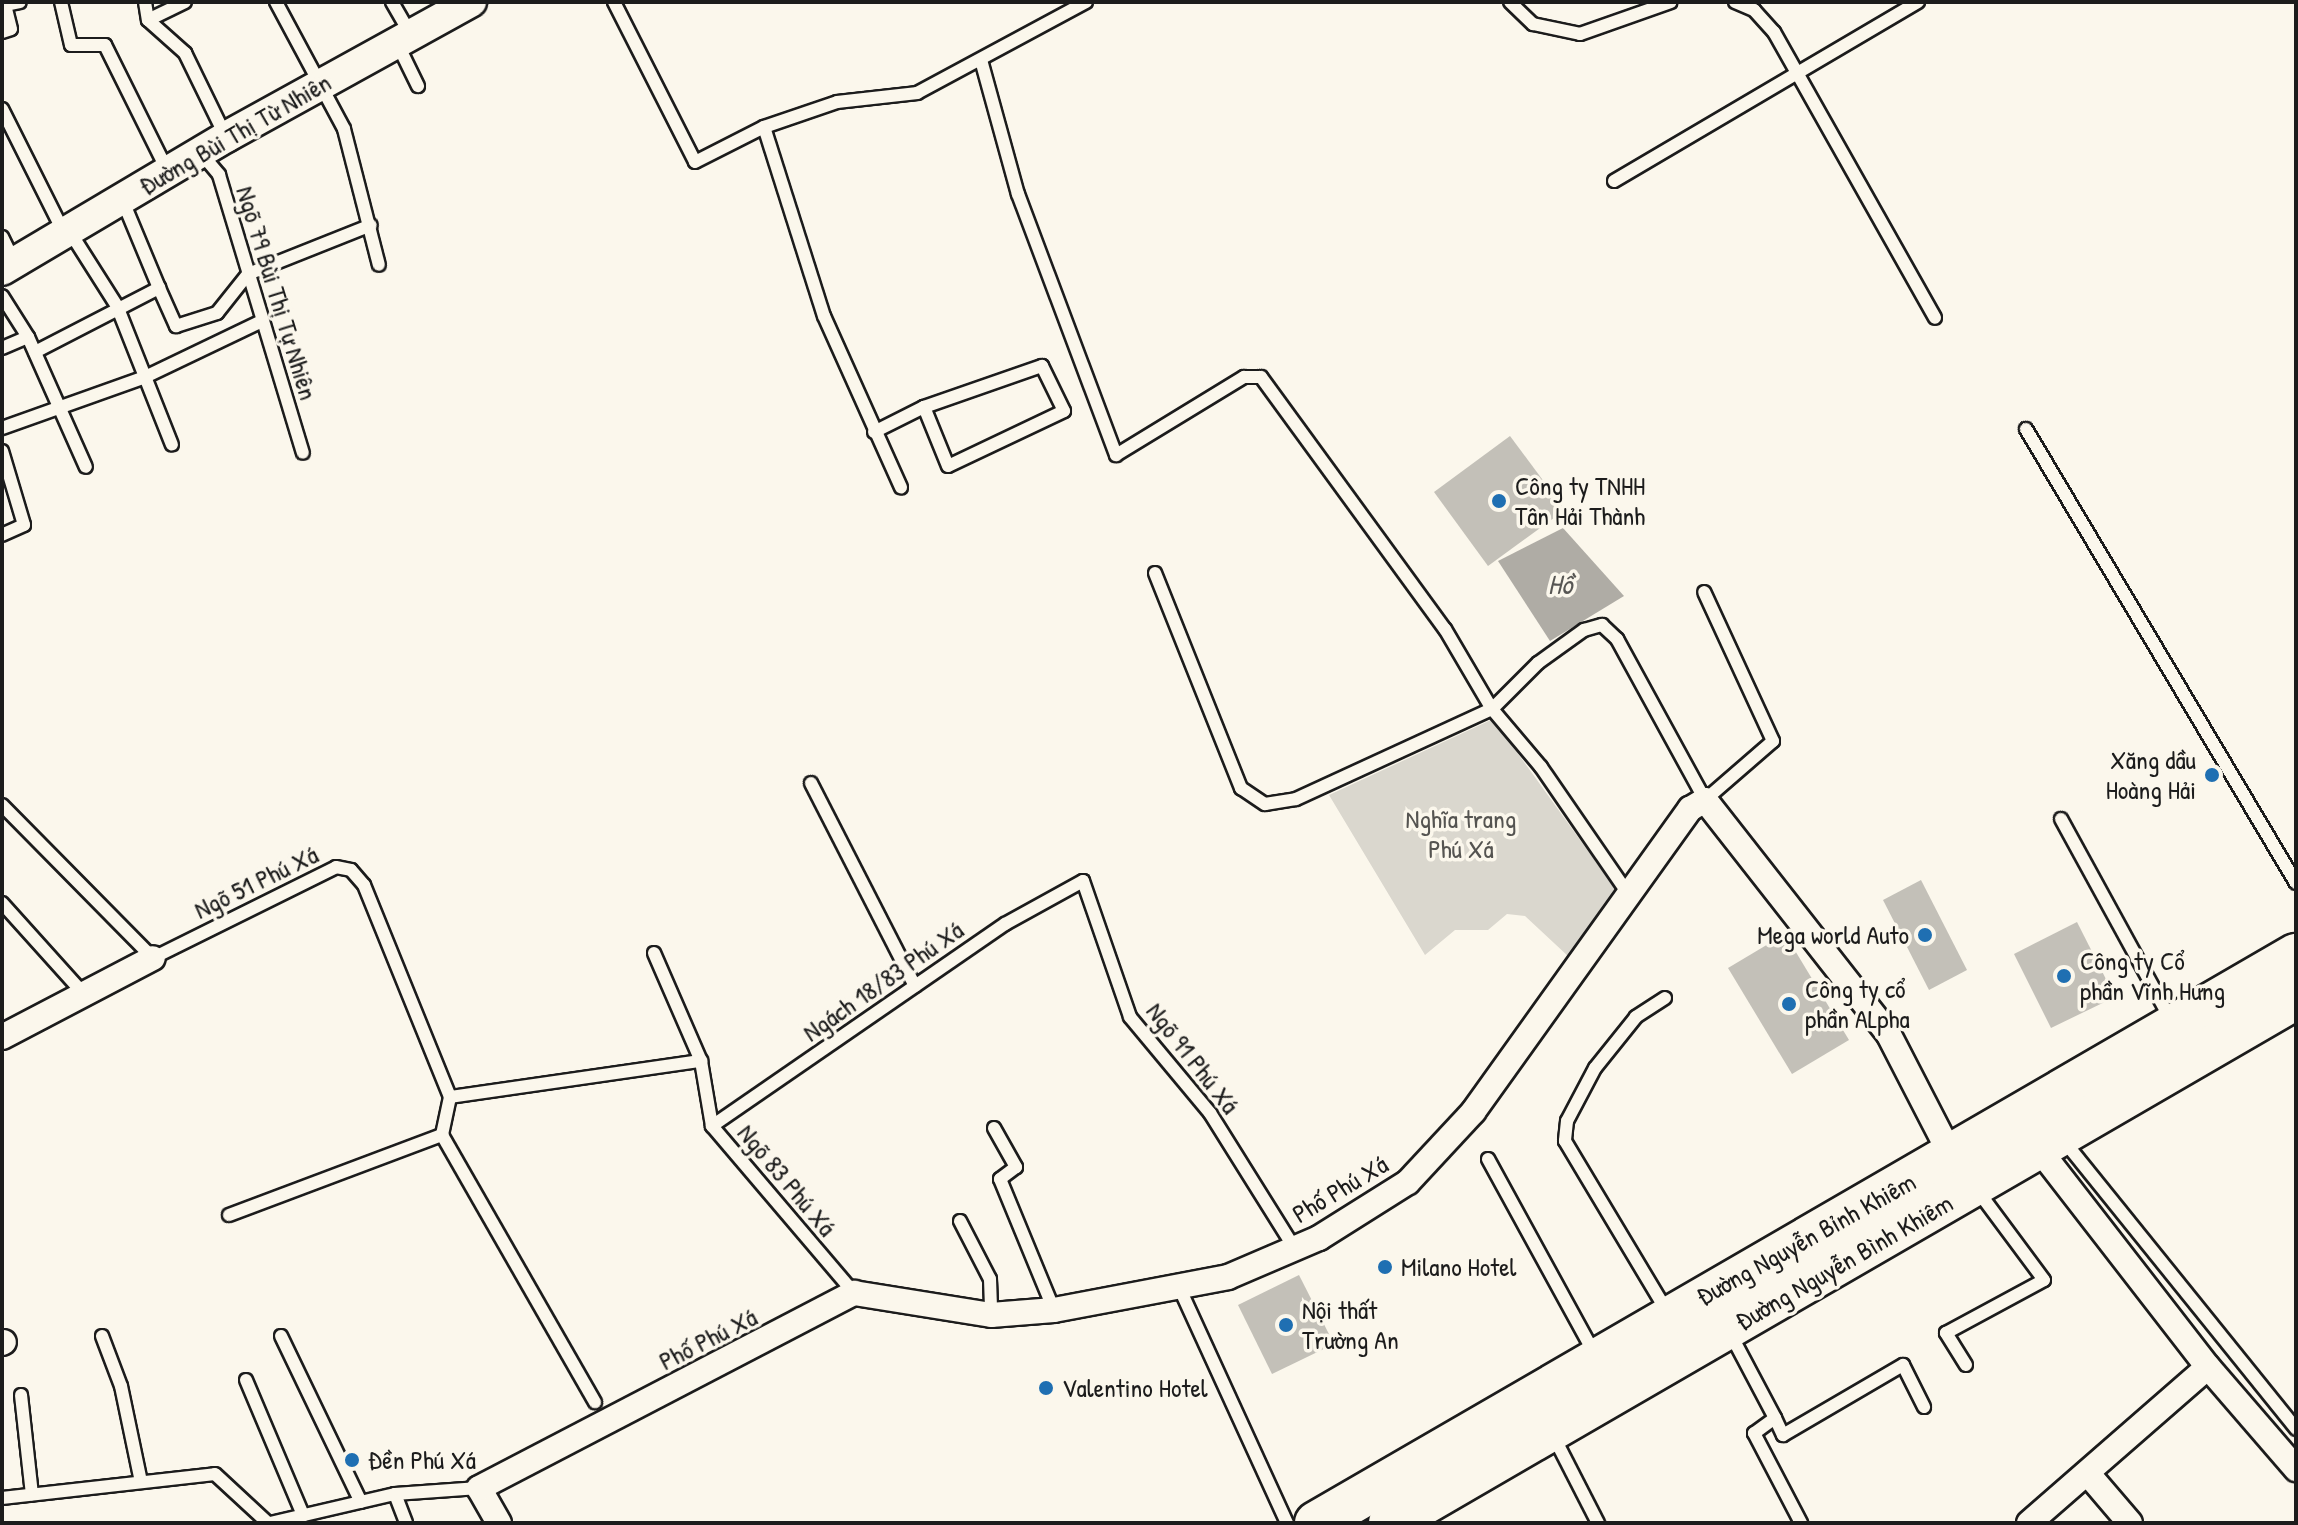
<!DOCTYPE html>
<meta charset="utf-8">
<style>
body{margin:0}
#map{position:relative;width:2298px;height:1525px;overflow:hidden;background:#fbf7ec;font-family:"Patrick Hand",sans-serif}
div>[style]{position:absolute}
.green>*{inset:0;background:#dad7ce}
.water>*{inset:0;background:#afaca5}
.building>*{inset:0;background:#c3c0b8}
.roads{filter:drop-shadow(2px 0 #1c1c1c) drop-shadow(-2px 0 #1c1c1c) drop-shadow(0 2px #1c1c1c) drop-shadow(0 -2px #1c1c1c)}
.service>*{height:12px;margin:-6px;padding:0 6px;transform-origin:6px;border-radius:6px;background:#fbf7ec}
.minor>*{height:24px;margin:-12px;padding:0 12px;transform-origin:12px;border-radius:12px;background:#fbf7ec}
.tertiary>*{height:30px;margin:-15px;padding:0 15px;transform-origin:15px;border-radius:15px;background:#fbf7ec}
.trunk>*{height:42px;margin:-21px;padding:0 21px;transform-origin:21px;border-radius:21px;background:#fbf7ec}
.dots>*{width:22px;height:22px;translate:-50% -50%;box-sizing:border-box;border:4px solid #fbf7ec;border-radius:50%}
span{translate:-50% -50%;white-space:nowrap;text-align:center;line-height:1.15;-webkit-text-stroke:7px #fbf7ec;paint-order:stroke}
.street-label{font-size:26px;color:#1c1c1c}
.poi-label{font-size:26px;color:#1c1c1c}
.left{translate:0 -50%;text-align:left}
.right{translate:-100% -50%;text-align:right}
.park-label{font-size:26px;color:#555451}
.water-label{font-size:28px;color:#575653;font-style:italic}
.frame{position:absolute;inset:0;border:4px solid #1c1c1c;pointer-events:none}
</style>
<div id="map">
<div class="green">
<i style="clip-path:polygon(1493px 719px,1619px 894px,1569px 957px,1525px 916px,1507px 914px,1488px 930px,1455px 930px,1425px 955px,1329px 795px)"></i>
</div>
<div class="water">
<i style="clip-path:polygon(1563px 528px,1624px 596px,1550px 641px,1498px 561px)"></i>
</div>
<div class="building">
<i style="clip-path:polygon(1510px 436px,1565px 510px,1488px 566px,1434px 492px)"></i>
<i style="clip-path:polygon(1921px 880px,1967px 970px,1929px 990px,1883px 900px)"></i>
<i style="clip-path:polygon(2077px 922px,2115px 997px,2051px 1028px,2014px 954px)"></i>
<i style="clip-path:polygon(1785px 934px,1849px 1040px,1792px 1074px,1728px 968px)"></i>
<i style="clip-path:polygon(1299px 1275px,1334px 1344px,1272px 1374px,1238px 1305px)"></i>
</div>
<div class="roads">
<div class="service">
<i style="left:61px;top:2px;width:44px;rotate:76.9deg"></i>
<i style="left:71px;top:45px;width:34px"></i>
<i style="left:105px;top:45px;width:142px;rotate:63.6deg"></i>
<i style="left:145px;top:2px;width:18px;rotate:81deg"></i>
<i style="left:148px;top:20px;width:50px;rotate:41.7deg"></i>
<i style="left:185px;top:53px;width:93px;rotate:64deg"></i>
<i style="left:276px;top:2px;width:144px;rotate:61.8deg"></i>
<i style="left:344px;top:129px;width:140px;rotate:75.6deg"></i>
<i style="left:392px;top:2px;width:38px;rotate:60deg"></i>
<i style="left:614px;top:2px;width:179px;rotate:63.1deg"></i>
<i style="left:695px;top:162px;width:77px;rotate:-26.9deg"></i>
<i style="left:764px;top:127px;width:77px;rotate:-18.9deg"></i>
<i style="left:837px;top:102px;width:81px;rotate:-6.4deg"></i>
<i style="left:917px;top:93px;width:192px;rotate:-28.3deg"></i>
<i style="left:1510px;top:2px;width:32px;rotate:44deg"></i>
<i style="left:1533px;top:24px;width:48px;rotate:12deg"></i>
<i style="left:1580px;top:34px;width:96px;rotate:-19.4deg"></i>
<i style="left:1735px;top:2px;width:21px;rotate:23deg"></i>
<i style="left:1754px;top:10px;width:30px;rotate:48deg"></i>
<i style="left:1774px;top:32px;width:328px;rotate:60.6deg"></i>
<i style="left:148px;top:20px;width:41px;rotate:-25.9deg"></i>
<i style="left:2px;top:32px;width:9px;rotate:-18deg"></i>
<i style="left:11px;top:29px;width:25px;rotate:-104deg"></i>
<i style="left:5px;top:5px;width:15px;rotate:-11deg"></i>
<i style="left:397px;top:43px;width:48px;rotate:64deg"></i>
<i style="left:981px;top:60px;width:139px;rotate:74.6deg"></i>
<i style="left:1018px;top:194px;width:279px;rotate:69.4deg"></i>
<i style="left:1116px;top:455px;width:150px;rotate:-31.4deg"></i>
<i style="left:1244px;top:377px;width:17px"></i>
<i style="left:1261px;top:377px;width:312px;rotate:53.9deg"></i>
<i style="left:1445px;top:629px;width:93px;rotate:59.6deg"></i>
<i style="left:1492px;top:709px;width:76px;rotate:49.8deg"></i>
<i style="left:1541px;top:767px;width:155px;rotate:55.5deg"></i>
<i style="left:2px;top:109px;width:139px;rotate:63.4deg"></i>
<i style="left:64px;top:233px;width:6px;rotate:-9deg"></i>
<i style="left:70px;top:232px;width:88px;rotate:57.6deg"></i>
<i style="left:117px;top:306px;width:149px;rotate:68.4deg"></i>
<i style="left:764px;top:127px;width:198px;rotate:72.4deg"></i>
<i style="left:824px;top:316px;width:188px;rotate:65.8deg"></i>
<i style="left:200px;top:152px;width:30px;rotate:50deg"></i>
<i style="left:219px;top:175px;width:290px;rotate:73.2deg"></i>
<i style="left:1614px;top:181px;width:353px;rotate:-30.5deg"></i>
<i style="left:122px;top:199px;width:96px;rotate:67.4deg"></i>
<i style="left:2px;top:237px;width:28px;rotate:64deg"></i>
<i style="left:2px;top:296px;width:49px;rotate:57.6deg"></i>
<i style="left:28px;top:337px;width:142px;rotate:66deg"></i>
<i style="left:2px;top:348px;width:28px;rotate:-23deg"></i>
<i style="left:35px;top:352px;width:140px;rotate:-27.3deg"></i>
<i style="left:159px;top:288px;width:42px;rotate:65.9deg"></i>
<i style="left:176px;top:326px;width:43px;rotate:-17.6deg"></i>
<i style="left:217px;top:313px;width:50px;rotate:-51.5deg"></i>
<i style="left:248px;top:274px;width:132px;rotate:-21.7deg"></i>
<i style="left:2px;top:428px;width:152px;rotate:-19.6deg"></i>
<i style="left:145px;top:377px;width:130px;rotate:-25.6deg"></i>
<i style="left:2026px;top:429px;width:528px;rotate:59.26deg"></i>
<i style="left:874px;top:432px;width:56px;rotate:-26.6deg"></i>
<i style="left:924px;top:407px;width:125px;rotate:-19.2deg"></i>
<i style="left:1042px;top:366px;width:50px;rotate:63.9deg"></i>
<i style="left:1064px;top:411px;width:128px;rotate:154.6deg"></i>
<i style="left:948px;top:466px;width:64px;rotate:-112.1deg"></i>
<i style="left:2px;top:451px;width:77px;rotate:73.4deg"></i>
<i style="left:24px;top:525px;width:24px;rotate:156deg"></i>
<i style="left:1155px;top:573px;width:232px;rotate:68.2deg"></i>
<i style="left:1241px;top:788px;width:29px;rotate:34deg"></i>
<i style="left:1265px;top:804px;width:31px;rotate:-9deg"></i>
<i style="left:1296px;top:799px;width:216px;rotate:-24.7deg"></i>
<i style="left:1492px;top:709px;width:65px;rotate:-45deg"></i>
<i style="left:1538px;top:663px;width:57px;rotate:-35.7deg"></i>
<i style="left:1584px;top:630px;width:19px;rotate:-16deg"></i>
<i style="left:1602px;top:625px;width:21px;rotate:43deg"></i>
<i style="left:1617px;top:639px;width:183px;rotate:61.3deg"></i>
<i style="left:1705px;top:800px;width:90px;rotate:-40.9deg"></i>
<i style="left:1773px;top:741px;width:164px;rotate:-114.8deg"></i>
<i style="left:811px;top:783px;width:228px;rotate:62.9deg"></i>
<i style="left:2px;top:805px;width:215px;rotate:45.4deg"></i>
<i style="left:153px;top:958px;width:204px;rotate:-26.4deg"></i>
<i style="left:336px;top:867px;width:15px;rotate:11deg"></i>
<i style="left:351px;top:870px;width:20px;rotate:49deg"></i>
<i style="left:364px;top:885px;width:229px;rotate:67.9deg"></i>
<i style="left:450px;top:1097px;width:39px;rotate:102deg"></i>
<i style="left:442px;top:1135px;width:308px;rotate:60.2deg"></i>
<i style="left:2061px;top:819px;width:229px;rotate:61.3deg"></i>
<i style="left:2px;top:903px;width:122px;rotate:48deg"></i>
<i style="left:654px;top:953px;width:118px;rotate:66.5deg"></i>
<i style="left:701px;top:1061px;width:66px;rotate:80.4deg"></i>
<i style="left:712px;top:1126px;width:219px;rotate:49.6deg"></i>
<i style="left:1665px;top:998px;width:35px;rotate:147deg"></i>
<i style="left:1636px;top:1017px;width:65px;rotate:128.8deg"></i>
<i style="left:1595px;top:1068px;width:60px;rotate:117.8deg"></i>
<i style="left:1567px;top:1121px;width:20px;rotate:96deg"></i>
<i style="left:1565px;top:1141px;width:200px;rotate:59.1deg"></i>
<i style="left:450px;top:1097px;width:254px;rotate:-8.2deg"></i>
<i style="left:712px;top:1126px;width:356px;rotate:-34.6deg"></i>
<i style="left:1005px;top:924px;width:89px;rotate:-28.9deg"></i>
<i style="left:1083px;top:881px;width:144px;rotate:70.9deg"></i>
<i style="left:1130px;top:1017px;width:125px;rotate:50.2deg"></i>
<i style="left:1210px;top:1113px;width:160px;rotate:58deg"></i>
<i style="left:994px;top:1128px;width:45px;rotate:60.6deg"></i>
<i style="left:1016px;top:1167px;width:20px;rotate:143deg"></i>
<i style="left:1000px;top:1179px;width:142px;rotate:67.6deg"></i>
<i style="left:2064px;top:1141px;width:370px;rotate:51.1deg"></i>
<i style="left:1488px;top:1159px;width:225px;rotate:61.3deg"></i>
<i style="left:229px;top:1215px;width:228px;rotate:-20.6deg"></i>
<i style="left:960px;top:1221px;width:65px;rotate:62.7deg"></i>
<i style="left:990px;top:1279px;width:36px;rotate:88deg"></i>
<i style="left:1179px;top:1287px;width:260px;rotate:65.4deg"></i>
<i style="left:1730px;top:1333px;width:96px;rotate:62.1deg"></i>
<i style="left:1775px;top:1418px;width:26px;rotate:144deg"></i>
<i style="left:1754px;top:1433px;width:102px;rotate:62.4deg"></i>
<i style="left:102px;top:1336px;width:53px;rotate:69.2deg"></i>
<i style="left:121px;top:1386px;width:98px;rotate:78.2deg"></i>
<i style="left:281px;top:1336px;width:184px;rotate:64.3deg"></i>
<i style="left:1966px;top:1365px;width:38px;rotate:-122deg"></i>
<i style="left:1946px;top:1333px;width:111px;rotate:-28.4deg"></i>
<i style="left:2044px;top:1280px;width:111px;rotate:-126.6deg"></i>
<i style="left:246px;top:1380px;width:147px;rotate:67.1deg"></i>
<i style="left:21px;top:1395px;width:100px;rotate:83.7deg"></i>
<i style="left:1775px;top:1418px;width:19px;rotate:65deg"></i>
<i style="left:1783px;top:1435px;width:139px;rotate:-30.3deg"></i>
<i style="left:1903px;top:1365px;width:47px;rotate:63.4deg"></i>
<i style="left:1554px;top:1437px;width:97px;rotate:62.9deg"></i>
<i style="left:395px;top:1494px;width:31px;rotate:69deg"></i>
<i style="left:2px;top:1498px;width:214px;rotate:-6.4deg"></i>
<i style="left:215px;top:1474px;width:72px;rotate:42.8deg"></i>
<i style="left:270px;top:1523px;width:128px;rotate:-13.1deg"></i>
<i style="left:395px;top:1494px;width:84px;rotate:-4.1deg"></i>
</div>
<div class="minor">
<i style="left:2px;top:1037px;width:170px;rotate:-27.6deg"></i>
<i style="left:2038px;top:1148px;width:277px;rotate:52.2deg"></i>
<i style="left:2208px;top:1367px;width:135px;rotate:49.2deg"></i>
<i style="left:2px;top:1343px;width:2px;rotate:-27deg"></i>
<i style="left:2089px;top:1475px;width:63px;rotate:49.5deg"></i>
<i style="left:499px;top:1523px;width:40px;rotate:-119.7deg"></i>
<i style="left:479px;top:1488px;width:423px;rotate:-27.5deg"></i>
<i style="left:854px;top:1293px;width:139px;rotate:9.1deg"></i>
<i style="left:991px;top:1315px;width:63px;rotate:-4.5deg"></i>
<i style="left:1054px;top:1310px;width:177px;rotate:-10.7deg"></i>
<i style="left:1228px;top:1277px;width:99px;rotate:-23.2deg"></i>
<i style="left:1319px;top:1238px;width:105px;rotate:-32.2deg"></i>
<i style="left:1408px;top:1182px;width:96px;rotate:-47.1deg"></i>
<i style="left:1473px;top:1112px;width:373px;rotate:-54.4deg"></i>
<i style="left:1690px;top:809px;width:17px;rotate:-31deg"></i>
<i style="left:1705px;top:800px;width:298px;rotate:51.9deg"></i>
<i style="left:1889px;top:1035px;width:137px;rotate:62.7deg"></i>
<i style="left:2029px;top:1523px;width:237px;rotate:-41.1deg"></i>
</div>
<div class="tertiary">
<i style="left:2px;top:270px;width:261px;rotate:-30.7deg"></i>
<i style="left:226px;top:137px;width:280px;rotate:-28.9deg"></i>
</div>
<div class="trunk">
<i style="left:1316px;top:1523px;width:1133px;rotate:-30.1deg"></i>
<i style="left:1390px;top:1523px;width:1047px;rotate:-30.09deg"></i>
</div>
</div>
<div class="dots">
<i style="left:1499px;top:501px;background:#1f6fb2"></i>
<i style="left:2212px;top:775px;background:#1f6fb2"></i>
<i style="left:1925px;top:935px;background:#1f6fb2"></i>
<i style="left:2064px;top:976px;background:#1f6fb2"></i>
<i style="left:1789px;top:1004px;background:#1f6fb2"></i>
<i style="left:1385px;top:1267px;background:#1f6fb2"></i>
<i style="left:1286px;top:1325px;background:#1f6fb2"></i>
<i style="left:1046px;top:1388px;background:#1f6fb2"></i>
<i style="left:352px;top:1460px;background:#1f6fb2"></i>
</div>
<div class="street-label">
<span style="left:235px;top:134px;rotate:-30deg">Đường Bùi Thị Từ Nhiên</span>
<span style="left:277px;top:293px;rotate:73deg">Ngõ 79 Bùi Thị Tự Nhiên</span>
<span style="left:256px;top:882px;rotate:-26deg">Ngõ 51 Phú Xá</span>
<span style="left:883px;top:981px;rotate:-35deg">Ngách 18/83 Phú Xá</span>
<span style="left:1193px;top:1058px;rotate:52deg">Ngõ 91 Phú Xá</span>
<span style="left:787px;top:1180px;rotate:50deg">Ngõ 83 Phú Xá</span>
<span style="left:1340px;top:1189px;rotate:-31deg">Phố Phú Xá</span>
<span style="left:1806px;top:1239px;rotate:-29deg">Đường Nguyễn Bỉnh Khiêm</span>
<span style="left:1844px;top:1262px;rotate:-30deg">Đường Nguyễn Bình Khiêm</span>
<span style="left:708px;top:1339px;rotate:-27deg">Phố Phú Xá</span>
</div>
<div class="poi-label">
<span class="left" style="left:1515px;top:501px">Công ty TNHH<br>Tân Hải Thành</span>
<span class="right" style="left:2196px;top:775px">Xăng dầu<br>Hoàng Hải</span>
<span class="right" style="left:1909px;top:935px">Mega world Auto</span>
<span class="left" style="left:2080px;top:976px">Công ty Cổ<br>phần Vĩnh Hưng</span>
<span class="left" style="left:1805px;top:1004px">Công ty cổ<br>phần ALpha</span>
<span class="left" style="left:1401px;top:1267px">Milano Hotel</span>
<span class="left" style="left:1302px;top:1325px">Nội thất<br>Trường An</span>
<span class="left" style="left:1062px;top:1388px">Valentino Hotel</span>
<span class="left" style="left:368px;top:1460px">Đền Phú Xá</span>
</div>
<div class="park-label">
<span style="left:1461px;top:834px">Nghĩa trang<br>Phú Xá</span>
</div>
<div class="water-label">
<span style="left:1560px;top:584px">Hồ</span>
</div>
<div class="frame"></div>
</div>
